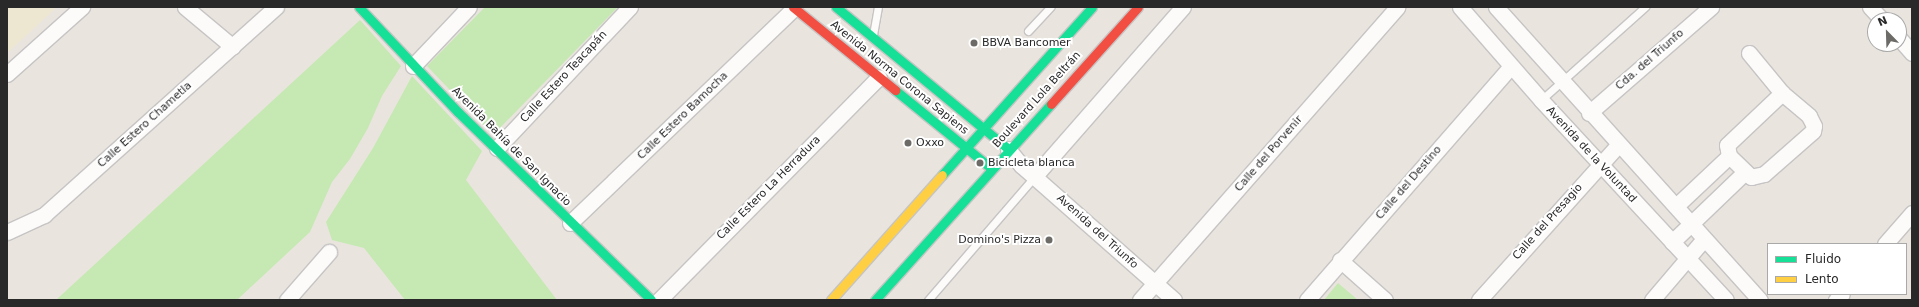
<!DOCTYPE html>
<meta charset="utf-8">
<style>
body{margin:0}
#map{position:relative;width:1919px;height:307px;overflow:hidden;background:#e9e5de;font-family:"DejaVu Sans",sans-serif}
div>[style]{position:absolute}
.education>*{inset:0;background:#ede6d1}
.green>*{inset:0;background:#c6e8b3}
.roads{filter:drop-shadow(1px 0 #c6c4c4) drop-shadow(-1px 0 #c6c4c4) drop-shadow(0 1px #c6c4c4) drop-shadow(0 -1px #c6c4c4)}
.lane>*{height:7px;margin:-3.5px;padding:0 3.5px;transform-origin:3.5px;border-radius:3.5px;background:#fcfbfa}
.street>*{height:15px;margin:-7.5px;padding:0 7.5px;transform-origin:7.5px;border-radius:7.5px;background:#fcfbfa}
.fast>*{height:9px;margin:-4.5px;padding:0 4.5px;transform-origin:4.5px;border-radius:4.5px;background:#16e098}
.slow>*{height:9px;margin:-4.5px;padding:0 4.5px;transform-origin:4.5px;border-radius:4.5px;background:#ffcf43}
.jam>*{height:9px;margin:-4.5px;padding:0 4.5px;transform-origin:4.5px;border-radius:4.5px;background:#f24e42}
.dots>*{width:11px;height:11px;translate:-50% -50%;box-sizing:border-box;border:2px solid #fff;border-radius:50%}
span{translate:-50% -50%;white-space:nowrap;text-align:center;line-height:1.15;-webkit-text-stroke:4px #fff;paint-order:stroke}
.poi-label{font-size:11px;color:#292929}
.left{translate:0 -50%;text-align:left}
.right{translate:-100% -50%;text-align:right}
.street-label{font-size:11px;color:#292929}
.frame{position:absolute;inset:0;border:8px solid #292929;pointer-events:none}
.legend{position:absolute;left:1767px;top:243px;width:140px;height:52px;box-sizing:border-box;background:#fff;border:1px solid #a9a9a9;margin:0;padding:5px 7px;list-style:none;font-size:12px;color:#292929}
.legend li{display:flex;align-items:center;gap:8px;height:20px}
.legend b{width:20px;border:1px solid #a9a9a9}
.north{position:absolute;left:1867px;top:12px;width:40px;height:40px;box-sizing:border-box;background:#fff;border:1px solid #a9a9a9;border-radius:50%;rotate:337deg;font-size:11px;font-weight:700;line-height:16px;text-align:center;color:#292929}
.north::after{content:'';display:block;margin:auto;width:14px;height:18px;background:#6c6b68;clip-path:polygon(50% 0,100% 100%,50% 72%,0 100%)}
</style>
<div id="map">
<div class="education">
<i style="clip-path:polygon(7px 7px,57px 7px,7px 53px)"></i>
</div>
<div class="green">
<i style="clip-path:polygon(485px 7px,618px 7px,493px 135px,427px 66px)"></i>
<i style="clip-path:polygon(360px 20px,401px 66px,382px 96px,368px 128px,350px 159px,332px 182px,310px 232px,237px 300px,56px 300px)"></i>
<i style="clip-path:polygon(412px 76px,482px 151px,466px 180px,557px 300px,405px 300px,364px 248px,332px 240px,326px 222px,373px 148px)"></i>
<i style="clip-path:polygon(1338px 283px,1358px 300px,1324px 300px)"></i>
</div>
<div class="roads">
<div class="lane">
<i style="left:1028px;top:31px;width:33px;rotate:-47deg"></i>
<i style="left:873px;top:35px;width:28px;rotate:-80deg"></i>
<i style="left:1541px;top:100px;width:140px;rotate:-41.8deg"></i>
<i style="left:928px;top:300px;width:162px;rotate:-49.2deg"></i>
</div>
<div class="street">
<i style="left:185px;top:7px;width:62px;rotate:39.8deg"></i>
<i style="left:1460px;top:7px;width:123px;rotate:48.9deg"></i>
<i style="left:1541px;top:100px;width:272px;rotate:47.2deg"></i>
<i style="left:1496px;top:7px;width:394px;rotate:48deg"></i>
<i style="left:1870px;top:7px;width:18px;rotate:47deg"></i>
<i style="left:1899px;top:38px;width:20px;rotate:49deg"></i>
<i style="left:1749px;top:53px;width:52px;rotate:50.5deg"></i>
<i style="left:413px;top:66px;width:81px;rotate:-46.5deg"></i>
<i style="left:7px;top:74px;width:101px;rotate:-41.8deg"></i>
<i style="left:1782px;top:93px;width:35px;rotate:40deg"></i>
<i style="left:1809px;top:116px;width:11px;rotate:63deg"></i>
<i style="left:1814px;top:126px;width:5px;rotate:101deg"></i>
<i style="left:1813px;top:131px;width:65px;rotate:138.7deg"></i>
<i style="left:1764px;top:174px;width:13px;rotate:167deg"></i>
<i style="left:1751px;top:177px;width:30px;rotate:-136deg"></i>
<i style="left:1729px;top:156px;width:11px;rotate:-100deg"></i>
<i style="left:1727px;top:145px;width:76px;rotate:-43.4deg"></i>
<i style="left:1589px;top:113px;width:162px;rotate:-41deg"></i>
<i style="left:497px;top:148px;width:194px;rotate:-46.7deg"></i>
<i style="left:1008px;top:149px;width:21px;rotate:51deg"></i>
<i style="left:1021px;top:165px;width:204px;rotate:41.4deg"></i>
<i style="left:1034px;top:177px;width:226px;rotate:-48.8deg"></i>
<i style="left:1676px;top:206px;width:73px;rotate:-43.3deg"></i>
<i style="left:570px;top:223px;width:310px;rotate:-43.8deg"></i>
<i style="left:7px;top:232px;width:41px;rotate:-24.7deg"></i>
<i style="left:44px;top:215px;width:312px;rotate:-41.9deg"></i>
<i style="left:1672px;top:242px;width:100px;rotate:-43.8deg"></i>
<i style="left:1885px;top:244px;width:41px;rotate:-48.9deg"></i>
<i style="left:1340px;top:260px;width:60px;rotate:41.6deg"></i>
<i style="left:287px;top:300px;width:64px;rotate:-48.8deg"></i>
<i style="left:659px;top:300px;width:313px;rotate:-45.4deg"></i>
<i style="left:1140px;top:300px;width:390px;rotate:-48.7deg"></i>
<i style="left:1307px;top:300px;width:310px;rotate:-48.9deg"></i>
<i style="left:1479px;top:300px;width:208px;rotate:-48.1deg"></i>
<i style="left:1652px;top:300px;width:80px;rotate:-49.6deg"></i>
<i style="left:1836px;top:300px;width:8px;rotate:-45deg"></i>
</div>
<div class="fast">
<i style="left:359px;top:7px;width:144px;rotate:46.7deg"></i>
<i style="left:458px;top:112px;width:269px;rotate:44.2deg"></i>
<i style="left:836px;top:7px;width:223px;rotate:39.5deg"></i>
<i style="left:895px;top:90px;width:124px;rotate:39.1deg"></i>
<i style="left:942px;top:175px;width:225px;rotate:-48.2deg"></i>
<i style="left:875px;top:300px;width:263px;rotate:-48.1deg"></i>
</div>
<div class="slow">
<i style="left:831px;top:300px;width:167px;rotate:-48.4deg"></i>
</div>
<div class="jam">
<i style="left:793px;top:7px;width:132px;rotate:39.1deg"></i>
<i style="left:1051px;top:104px;width:130px;rotate:-48.1deg"></i>
</div>
</div>
<div class="dots">
<i style="left:974px;top:43px;background:#6c6b68"></i>
<i style="left:908px;top:143px;background:#6c6b68"></i>
<i style="left:980px;top:163px;background:#6c6b68"></i>
<i style="left:1049px;top:240px;background:#6c6b68"></i>
</div>
<div class="poi-label">
<span class="left" style="left:982px;top:43px">BBVA Bancomer</span>
<span class="left" style="left:916px;top:143px">Oxxo</span>
<span class="left" style="left:988px;top:163px">Bicicleta blanca</span>
<span class="right" style="left:1041px;top:240px">Domino's Pizza</span>
</div>
<div class="street-label">
<span style="left:1650px;top:60px;rotate:-41deg">Cda. del Triunfo</span>
<span style="left:564px;top:77px;rotate:-47deg">Calle Estero Teacapán</span>
<span style="left:899px;top:78px;rotate:39deg">Avenida Norma Corona Sapiens</span>
<span style="left:1037px;top:100px;rotate:-48deg">Boulevard Lola Beltrán</span>
<span style="left:683px;top:116px;rotate:-44deg">Calle Estero Bamocha</span>
<span style="left:145px;top:125px;rotate:-42deg">Calle Estero Chametla</span>
<span style="left:511px;top:147px;rotate:45deg">Avenida Bahía de San Ignacio</span>
<span style="left:1269px;top:154px;rotate:-49deg">Calle del Porvenir</span>
<span style="left:1591px;top:155px;rotate:47deg">Avenida de la Voluntad</span>
<span style="left:1409px;top:183px;rotate:-49deg">Calle del Destino</span>
<span style="left:769px;top:188px;rotate:-45deg">Calle Estero La Herradura</span>
<span style="left:1548px;top:222px;rotate:-48deg">Calle del Presagio</span>
<span style="left:1097px;top:232px;rotate:42deg">Avenida del Triunfo</span>
</div>
<div class="frame"></div>
<ul class="legend">
<li><b style="height:5px;background:#16e098"></b>Fluido</li>
<li><b style="height:5px;background:#ffcf43"></b>Lento</li>
</ul>
<div class="north">N</div>
</div>
